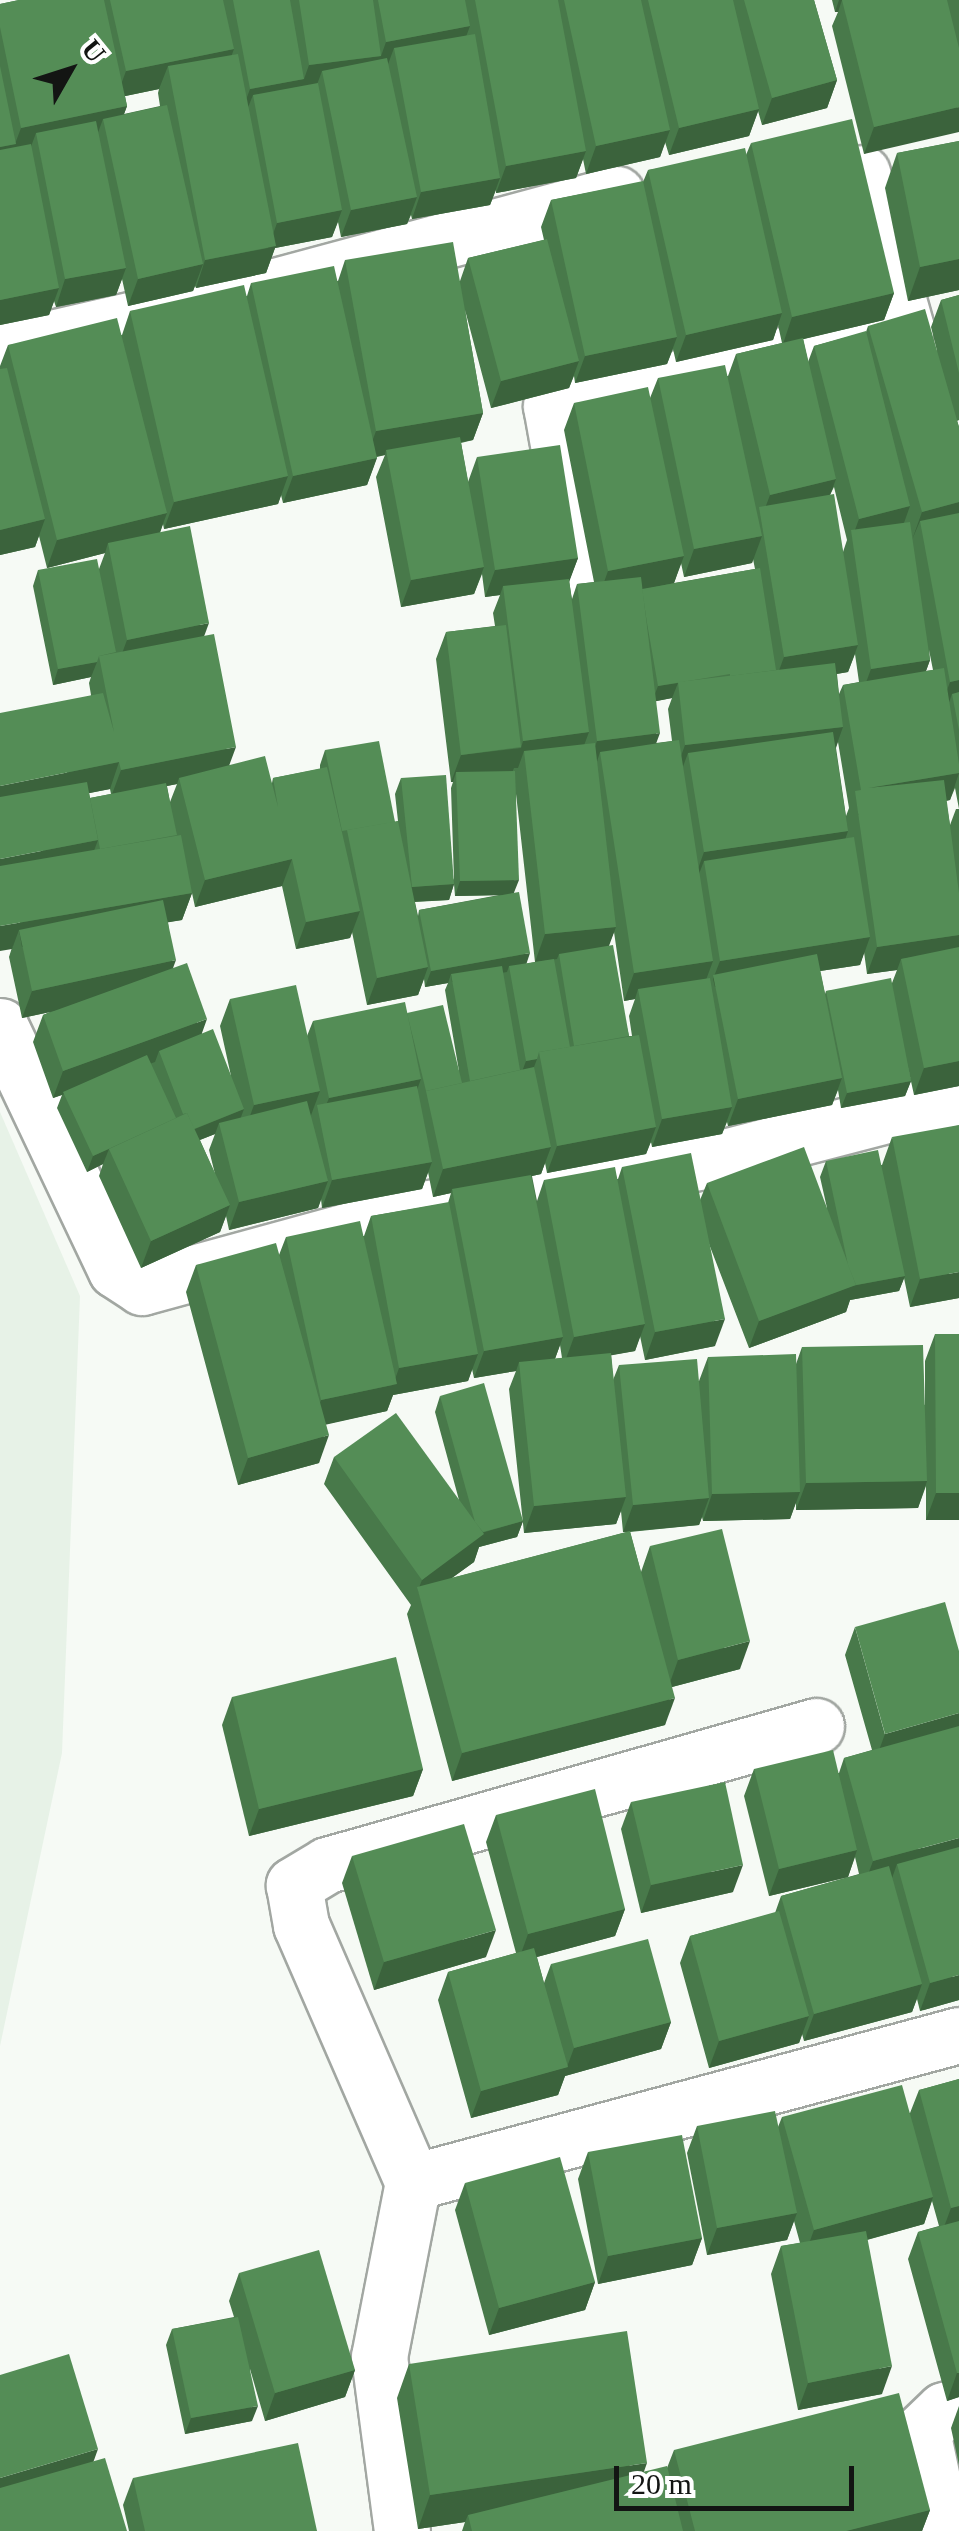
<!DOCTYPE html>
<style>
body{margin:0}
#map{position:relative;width:959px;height:2531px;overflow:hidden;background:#f6faf5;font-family:"Times New Roman",serif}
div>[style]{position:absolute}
.built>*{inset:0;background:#e7f2e7}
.roads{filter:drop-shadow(2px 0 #a2a7a2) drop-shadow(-2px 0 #a2a7a2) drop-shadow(0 2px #a2a7a2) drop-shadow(0 -2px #a2a7a2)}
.street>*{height:55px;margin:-27.5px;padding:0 27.5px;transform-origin:27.5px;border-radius:27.5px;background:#fff}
.wall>*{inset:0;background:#48794a}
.shaded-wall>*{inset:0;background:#3b633c}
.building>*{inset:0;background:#548d56}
span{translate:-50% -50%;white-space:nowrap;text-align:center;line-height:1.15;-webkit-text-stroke:8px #fff;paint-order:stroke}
.north{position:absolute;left:20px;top:20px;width:100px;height:100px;-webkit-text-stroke:8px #fff;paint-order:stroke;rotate:51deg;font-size:28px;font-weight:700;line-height:40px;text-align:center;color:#131513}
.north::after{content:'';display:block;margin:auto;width:35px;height:45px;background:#131513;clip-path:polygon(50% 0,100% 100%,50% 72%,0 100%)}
.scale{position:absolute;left:614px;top:2466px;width:240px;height:45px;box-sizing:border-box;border:5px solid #131513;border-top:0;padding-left:12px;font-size:30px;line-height:35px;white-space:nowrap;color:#131513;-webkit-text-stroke:8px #fff;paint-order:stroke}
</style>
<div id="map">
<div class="built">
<i style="clip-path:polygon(0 1112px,80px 1296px,62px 1753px,0 2046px)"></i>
</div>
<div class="roads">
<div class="street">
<i style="left:0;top:350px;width:279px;rotate:-13deg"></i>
<i style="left:272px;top:287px;width:357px;rotate:-15.1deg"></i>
<i style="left:583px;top:583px;width:180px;rotate:-100.2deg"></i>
<i style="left:551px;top:406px;width:363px;rotate:-12.4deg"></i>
<i style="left:906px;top:328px;width:161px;rotate:-105.8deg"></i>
<i style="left:0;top:1026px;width:270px;rotate:64.6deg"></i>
<i style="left:116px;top:1270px;width:31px;rotate:33deg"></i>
<i style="left:142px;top:1287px;width:299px;rotate:-15.3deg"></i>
<i style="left:430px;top:1208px;width:295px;rotate:-9.7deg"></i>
<i style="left:721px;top:1158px;width:246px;rotate:-14.6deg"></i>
<i style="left:816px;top:1726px;width:508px;rotate:164.13deg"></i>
<i style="left:327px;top:1865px;width:39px;rotate:149deg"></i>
<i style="left:294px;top:1885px;width:41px;rotate:80.1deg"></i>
<i style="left:301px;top:1925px;width:280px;rotate:66.5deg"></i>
<i style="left:413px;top:2182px;width:565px;rotate:-15.07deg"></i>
<i style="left:402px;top:2531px;width:176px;rotate:-97.5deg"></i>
<i style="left:379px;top:2357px;width:178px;rotate:-79deg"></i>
<i style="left:943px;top:2531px;width:102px;rotate:-101.9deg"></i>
<i style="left:922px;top:2431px;width:30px;rotate:-44deg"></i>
<i style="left:944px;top:2410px;width:16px;rotate:-15deg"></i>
</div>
</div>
<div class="wall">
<i style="clip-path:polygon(evenodd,19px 0,814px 0,837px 80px,827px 108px,762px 125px,758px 111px,749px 136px,669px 155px,665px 142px,660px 157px,586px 174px,583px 159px,576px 178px,496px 193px,496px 190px,490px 205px,412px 219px,411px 215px,407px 224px,341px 237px,338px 222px,332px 237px,275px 248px,266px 273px,196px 288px,195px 286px,193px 291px,128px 306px,122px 279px,116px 295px,56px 307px,54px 301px,49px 315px,0 325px,0 4px,19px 0,159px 89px,158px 93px,160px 106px,124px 114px,127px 106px,125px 96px,159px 89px)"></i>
<i style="clip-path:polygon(832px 0,959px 0,959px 107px,864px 154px,832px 26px,838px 12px,835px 12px)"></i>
<i style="clip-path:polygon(959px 141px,959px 290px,908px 301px,885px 188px,897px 153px)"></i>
<i style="clip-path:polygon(evenodd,751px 143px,894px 293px,884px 320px,803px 339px,808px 362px,814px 346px,866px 332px,868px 326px,937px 351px,931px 327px,941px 300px,959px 295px,959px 420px,957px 421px,959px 427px,959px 1086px,914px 1095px,905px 1054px,911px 1081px,905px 1096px,841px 1108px,838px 1090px,832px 1105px,728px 1126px,727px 1122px,722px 1134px,652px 1147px,651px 1142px,646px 1154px,547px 1173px,545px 1163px,541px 1174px,532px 1176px,537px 1201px,544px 1180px,618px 1179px,622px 1167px,700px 1200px,707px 1183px,827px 1208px,820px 1177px,826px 1161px,882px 1165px,892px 1137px,959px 1298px,910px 1307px,904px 1278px,899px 1291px,850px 1300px,846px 1312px,749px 1348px,709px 1244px,715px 1346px,645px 1360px,640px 1336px,635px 1351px,611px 1355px,613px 1380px,619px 1365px,699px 1381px,708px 1357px,796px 1364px,802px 1347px,925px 1405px,925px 1361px,935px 1334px,959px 1520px,926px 1520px,926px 1486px,918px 1508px,796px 1510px,796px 1502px,790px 1519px,703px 1521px,702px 1517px,699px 1525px,630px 1532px,641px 1572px,650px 1546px,740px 1669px,672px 1687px,665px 1725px,452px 1781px,407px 1614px,411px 1605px,324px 1484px,334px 1457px,459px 1500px,435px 1412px,440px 1396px,523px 1521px,517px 1537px,479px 1547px,474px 1562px,452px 1578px,627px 1532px,623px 1532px,621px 1511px,616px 1524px,524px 1533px,509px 1389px,516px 1371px,474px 1378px,472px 1369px,468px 1381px,393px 1395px,387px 1411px,326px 1424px,319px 1463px,238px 1485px,186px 1292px,196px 1265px,279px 1255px,286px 1237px,364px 1236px,371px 1216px,448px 1203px,451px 1193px,433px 1197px,428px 1172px,422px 1189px,322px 1208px,321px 1199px,318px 1208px,229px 1230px,226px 1216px,220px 1232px,141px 1268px,99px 1176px,103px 1164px,87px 1172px,57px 1108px,62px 1095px,53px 1098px,33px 1042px,43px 1015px,50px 1012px,22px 1018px,9px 957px,91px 695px,89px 683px,91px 677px,53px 685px,33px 586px,38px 570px,99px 569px,105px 553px,47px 568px,39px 536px,35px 547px,0 555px,0 366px,8px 345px,122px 335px,130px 311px,247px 296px,251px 283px,338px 281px,345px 260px,460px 281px,468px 258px,544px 240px,541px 227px,551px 200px,643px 182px,648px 170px,746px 155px,751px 143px,465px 310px,491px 408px,569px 388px,574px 376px,575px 383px,667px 364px,673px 349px,676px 362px,773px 340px,778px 325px,782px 343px,736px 354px,728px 376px,658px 378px,650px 398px,574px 403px,564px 430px,594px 582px,577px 584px,572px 599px,569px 581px,578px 558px,477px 457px,468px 482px,461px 443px,473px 440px,483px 413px,465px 310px,751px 143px,385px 455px,376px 477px,401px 607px,474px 594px,482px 574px,485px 597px,500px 595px,493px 613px,495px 626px,446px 632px,436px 659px,451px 782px,453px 782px,451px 788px,454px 880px,401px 778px,395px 794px,398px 821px,395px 822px,325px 750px,320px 765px,320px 769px,273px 778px,272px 783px,229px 765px,204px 636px,160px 533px,163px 524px,164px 529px,278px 504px,281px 495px,283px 503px,367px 485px,377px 457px,385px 455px,751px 143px,834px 487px,847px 540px,843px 552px,830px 495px,834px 487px,751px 143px,753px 559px,755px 569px,674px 583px,681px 563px,684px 577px,752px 563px,753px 559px,751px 143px,929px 650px,933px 670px,926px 671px,930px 660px,929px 650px,751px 143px,855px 654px,859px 682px,843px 685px,839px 694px,837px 674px,848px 672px,855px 654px,751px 143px,672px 698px,668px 709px,672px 741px,656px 743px,656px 701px,672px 698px,751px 143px,838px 742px,849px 808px,846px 816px,836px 748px,838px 742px,751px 143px,177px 784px,170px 802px,167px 786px,177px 784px,751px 143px,955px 788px,959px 809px,956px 809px,950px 825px,946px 801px,950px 800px,955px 788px,751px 143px,110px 789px,111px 794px,90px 798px,89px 793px,110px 789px,751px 143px,516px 794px,535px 962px,526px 964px,514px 893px,516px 794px,751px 143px,454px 884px,455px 896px,499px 895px,419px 910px,418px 916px,415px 902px,449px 900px,454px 884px,751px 143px,282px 886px,296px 949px,350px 938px,352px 932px,367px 1005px,418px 995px,424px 979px,425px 987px,448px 983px,445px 990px,459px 1071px,407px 1013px,313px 1021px,307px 1036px,230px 999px,220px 1026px,231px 1076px,202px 1034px,173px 968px,168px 922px,182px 920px,192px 893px,195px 907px,282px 886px,751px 143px,614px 932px,624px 1001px,635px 999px,629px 1016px,632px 1036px,629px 1036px,608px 946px,614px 932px,751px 143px,864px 952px,867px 974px,897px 970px,892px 983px,826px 991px,825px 994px,820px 971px,860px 965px,864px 952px,751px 143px,215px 1134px,209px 1150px,215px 1174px,200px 1140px,215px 1134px,751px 143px,560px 1345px,562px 1358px,555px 1359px,560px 1345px)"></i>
<i style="clip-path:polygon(855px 1627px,959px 2000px,920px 2011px,917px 1999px,912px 2012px,804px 2041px,802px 2034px,799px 2043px,709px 2068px,680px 1963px,690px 1936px,775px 1913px,781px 1896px,859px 1874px,855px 1857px,848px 1877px,769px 1896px,744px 1796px,754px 1769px,839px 1773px,844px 1758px,872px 1750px,845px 1655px)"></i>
<i style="clip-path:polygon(232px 1697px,423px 1769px,413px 1796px,249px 1836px,222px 1725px)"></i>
<i style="clip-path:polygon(631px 1802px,733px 1892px,641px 1913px,621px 1829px)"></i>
<i style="clip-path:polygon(496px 1815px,625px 1909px,615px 1936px,537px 1957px,544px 1983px,551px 1964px,671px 2022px,661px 2049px,565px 2076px,558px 2095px,471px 2118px,438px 2000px,448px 1972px,516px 1953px,486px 1842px)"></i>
<i style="clip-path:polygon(352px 1856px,486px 1957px,374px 1990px,342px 1883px)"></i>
<i style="clip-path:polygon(959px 2079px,959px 2397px,947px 2401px,908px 2259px,918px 2232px,939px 2226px,932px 2201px,924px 2224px,867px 2240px,882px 2394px,798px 2410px,771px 2274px,781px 2246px,800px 2243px,794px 2221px,787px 2240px,707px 2255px,687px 2153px,697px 2126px,778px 2127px,782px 2117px,910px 2113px,919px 2090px)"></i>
<i style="clip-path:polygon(588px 2152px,702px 2238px,692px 2265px,598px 2284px,578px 2179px)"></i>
<i style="clip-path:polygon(465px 2183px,595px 2282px,585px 2310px,489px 2335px,455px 2210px)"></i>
<i style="clip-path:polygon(239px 2273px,355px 2370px,345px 2397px,265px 2421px,250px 2369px,252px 2421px,185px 2434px,166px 2345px,172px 2329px,234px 2317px,229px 2301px)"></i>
<i style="clip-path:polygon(409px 2364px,644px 2472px,667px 2468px,674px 2450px,930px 2510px,922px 2531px,462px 2531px,465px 2522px,418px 2529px,397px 2398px)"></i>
<i style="clip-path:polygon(959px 2406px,959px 2465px,951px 2428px)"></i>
<i style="clip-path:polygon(133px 2478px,317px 2531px,129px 2531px,123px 2505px)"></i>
</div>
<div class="shaded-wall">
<i style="clip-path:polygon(839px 0,842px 0,838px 12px,835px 12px)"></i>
<i style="clip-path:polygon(470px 26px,460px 53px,394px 48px,387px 67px,322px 71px,315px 90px,253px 95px,245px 115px,240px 116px,250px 89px,304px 79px,309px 65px,381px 56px,386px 42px)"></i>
<i style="clip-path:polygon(234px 49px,224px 76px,168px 66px,159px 89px,116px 98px,126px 71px)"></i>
<i style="clip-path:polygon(837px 80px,827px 108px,762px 125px,772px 98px)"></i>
<i style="clip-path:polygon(127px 106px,117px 133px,103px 119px,96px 138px,36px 133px,29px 152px,0 173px,0 147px,15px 144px,21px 128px)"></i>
<i style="clip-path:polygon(959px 107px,959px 132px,864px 154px,874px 127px)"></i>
<i style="clip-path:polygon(759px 109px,749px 136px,669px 155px,679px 128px)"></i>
<i style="clip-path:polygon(670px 130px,660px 157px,586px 174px,596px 146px)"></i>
<i style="clip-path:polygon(586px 151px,576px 178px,496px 193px,506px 166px)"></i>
<i style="clip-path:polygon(500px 178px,490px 205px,412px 219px,421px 192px)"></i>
<i style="clip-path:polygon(417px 197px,407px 224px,341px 237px,351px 210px)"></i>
<i style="clip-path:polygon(342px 210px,332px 237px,275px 248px,266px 273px,196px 288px,205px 260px,268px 248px,277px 223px)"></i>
<i style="clip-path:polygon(959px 259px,959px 290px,908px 301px,920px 267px)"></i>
<i style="clip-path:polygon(203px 264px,193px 291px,128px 306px,138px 279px)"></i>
<i style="clip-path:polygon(126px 268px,116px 295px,56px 307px,65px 279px)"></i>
<i style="clip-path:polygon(59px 288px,49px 315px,0 325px,0 300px)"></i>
<i style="clip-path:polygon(894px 293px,884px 320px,783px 344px,792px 317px)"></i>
<i style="clip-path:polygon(782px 313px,773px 340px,676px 362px,686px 335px)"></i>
<i style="clip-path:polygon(677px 337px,667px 364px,575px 383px,585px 356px)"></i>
<i style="clip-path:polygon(579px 361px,569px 388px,491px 408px,501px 381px)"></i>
<i style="clip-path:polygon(483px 413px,473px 440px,387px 455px,386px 450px,385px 455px,366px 458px,376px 431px)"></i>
<i style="clip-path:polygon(377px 458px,367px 485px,283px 503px,293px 476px)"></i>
<i style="clip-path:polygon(288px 476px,278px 504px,164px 529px,174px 502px)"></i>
<i style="clip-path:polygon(836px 479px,826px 506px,761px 519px,770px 495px)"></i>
<i style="clip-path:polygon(959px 502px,959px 527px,920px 521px,912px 540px,922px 512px)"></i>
<i style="clip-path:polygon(910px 506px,900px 534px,852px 538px,859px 519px)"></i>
<i style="clip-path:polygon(167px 513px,157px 540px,108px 543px,105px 553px,47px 568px,57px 540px)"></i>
<i style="clip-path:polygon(45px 519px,35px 547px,0 555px,0 530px)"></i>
<i style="clip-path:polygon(762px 536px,752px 563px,684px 577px,694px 549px)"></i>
<i style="clip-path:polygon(684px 556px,674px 583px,598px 599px,608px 571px)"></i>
<i style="clip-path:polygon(578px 558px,568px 585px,503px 586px,500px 595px,485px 597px,495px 570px)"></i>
<i style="clip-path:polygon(484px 567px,474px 594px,401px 607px,411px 580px)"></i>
<i style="clip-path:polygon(209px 623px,199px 650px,117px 667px,127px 640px)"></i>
<i style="clip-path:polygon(858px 645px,848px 672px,774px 684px,784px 657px)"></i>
<i style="clip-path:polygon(930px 660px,920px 687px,861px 696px,871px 669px)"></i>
<i style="clip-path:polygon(97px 662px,91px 677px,53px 685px,58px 669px)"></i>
<i style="clip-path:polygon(959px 680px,959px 706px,952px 694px,947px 708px,940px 709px,950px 682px)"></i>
<i style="clip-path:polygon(678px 683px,672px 698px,652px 702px,658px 686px)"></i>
<i style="clip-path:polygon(843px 727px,833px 755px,688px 753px,681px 772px,675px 773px,685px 745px)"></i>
<i style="clip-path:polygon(589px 732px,579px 759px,524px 751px,518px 768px,514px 768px,511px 775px,456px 772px,453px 782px,451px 782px,461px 755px,521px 748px,523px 741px)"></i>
<i style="clip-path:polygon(660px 733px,650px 760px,600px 752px,595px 768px,587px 769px,597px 741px)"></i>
<i style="clip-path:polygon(236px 747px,226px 774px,179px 778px,177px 784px,111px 797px,121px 770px)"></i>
<i style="clip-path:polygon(119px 762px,110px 789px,0 811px,0 786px)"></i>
<i style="clip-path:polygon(959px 773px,950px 800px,858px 815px,868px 788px)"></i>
<i style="clip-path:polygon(848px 831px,839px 858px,704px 861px,697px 879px,694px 880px,704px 852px)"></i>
<i style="clip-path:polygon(98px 840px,88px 867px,0 884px,0 859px)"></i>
<i style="clip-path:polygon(292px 859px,282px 886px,195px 907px,205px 880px)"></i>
<i style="clip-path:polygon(519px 880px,513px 895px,455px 896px,460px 881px)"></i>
<i style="clip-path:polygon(454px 884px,449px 900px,405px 902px,410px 887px)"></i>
<i style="clip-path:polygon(192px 893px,182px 920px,22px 947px,19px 930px,12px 949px,0 951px,0 926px)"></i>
<i style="clip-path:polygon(360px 911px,350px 938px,296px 949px,306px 922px)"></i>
<i style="clip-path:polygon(616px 927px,606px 954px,559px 954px,557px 959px,535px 962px,545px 934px)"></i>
<i style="clip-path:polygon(959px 935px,959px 950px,901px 959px,897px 970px,867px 974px,877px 947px)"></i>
<i style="clip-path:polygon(870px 937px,860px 965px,715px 987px,713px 979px,720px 961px)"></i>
<i style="clip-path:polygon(530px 953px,525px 968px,509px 966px,507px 972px,452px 982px,451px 974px,448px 983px,425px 987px,431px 971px)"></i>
<i style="clip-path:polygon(176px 960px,166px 987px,22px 1018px,32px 991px)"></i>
<i style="clip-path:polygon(713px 961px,703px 988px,638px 989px,635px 999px,624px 1001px,634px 973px)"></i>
<i style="clip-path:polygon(428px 967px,418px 995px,367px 1005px,377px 978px)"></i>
<i style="clip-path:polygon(207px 1019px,197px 1047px,159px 1051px,155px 1062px,53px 1098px,63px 1071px)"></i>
<i style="clip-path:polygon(537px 1059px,531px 1075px,520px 1077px,526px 1061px)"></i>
<i style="clip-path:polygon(959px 1061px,959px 1086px,914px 1095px,924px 1068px)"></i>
<i style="clip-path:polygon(842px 1078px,832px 1105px,728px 1126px,738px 1099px)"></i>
<i style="clip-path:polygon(421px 1079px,411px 1106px,320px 1120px,329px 1098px)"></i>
<i style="clip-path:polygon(911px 1081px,905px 1096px,841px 1108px,847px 1093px)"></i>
<i style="clip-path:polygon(320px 1091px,310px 1118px,244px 1132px,254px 1105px)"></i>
<i style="clip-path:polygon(732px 1107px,722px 1134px,652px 1147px,662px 1119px)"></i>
<i style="clip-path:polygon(244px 1109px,238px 1125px,219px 1123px,215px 1134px,184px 1146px,190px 1131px)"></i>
<i style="clip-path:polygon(656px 1127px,646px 1154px,547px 1173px,557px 1146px)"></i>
<i style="clip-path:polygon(551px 1147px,541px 1174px,453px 1193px,452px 1189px,451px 1193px,433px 1197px,443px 1169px)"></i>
<i style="clip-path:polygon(109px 1149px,103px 1164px,87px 1172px,93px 1156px)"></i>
<i style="clip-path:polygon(432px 1162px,422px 1189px,322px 1208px,332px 1180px)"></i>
<i style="clip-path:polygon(328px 1181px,318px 1208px,229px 1230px,239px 1202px)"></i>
<i style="clip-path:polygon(230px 1205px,220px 1232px,141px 1268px,151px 1241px)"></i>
<i style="clip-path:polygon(959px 1272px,959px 1298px,910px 1307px,920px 1279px)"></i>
<i style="clip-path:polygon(905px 1276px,899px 1291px,850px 1300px,846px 1312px,749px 1348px,759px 1321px,852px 1286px)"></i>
<i style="clip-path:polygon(725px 1319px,715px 1346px,645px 1360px,655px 1332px)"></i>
<i style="clip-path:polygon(645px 1324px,635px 1351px,564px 1364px,574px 1337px)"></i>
<i style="clip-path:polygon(563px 1337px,553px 1364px,519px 1362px,516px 1371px,474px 1378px,484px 1351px)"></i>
<i style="clip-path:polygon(478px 1354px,468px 1381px,393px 1395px,387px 1411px,311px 1428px,321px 1400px,393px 1385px,399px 1368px)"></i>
<i style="clip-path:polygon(329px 1435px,319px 1463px,238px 1485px,248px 1458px)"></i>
<i style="clip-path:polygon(927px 1481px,918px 1508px,796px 1510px,806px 1483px)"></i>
<i style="clip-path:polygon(800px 1492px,790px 1519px,703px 1521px,712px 1494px)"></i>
<i style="clip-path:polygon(936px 1493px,959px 1493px,959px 1520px,926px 1520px)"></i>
<i style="clip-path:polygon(626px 1497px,616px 1524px,524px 1533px,534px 1506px)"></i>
<i style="clip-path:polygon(709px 1498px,699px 1525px,623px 1532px,633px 1505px)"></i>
<i style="clip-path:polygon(523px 1521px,517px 1537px,479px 1547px,474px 1562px,421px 1600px,418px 1590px,422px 1580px,478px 1534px)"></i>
<i style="clip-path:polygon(750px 1641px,740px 1669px,668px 1688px,678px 1660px)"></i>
<i style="clip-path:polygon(675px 1698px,665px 1725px,452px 1781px,462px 1753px)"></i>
<i style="clip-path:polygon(959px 1713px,959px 1737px,875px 1761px,885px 1734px)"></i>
<i style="clip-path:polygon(423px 1769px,413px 1796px,249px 1836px,259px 1809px)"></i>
<i style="clip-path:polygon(959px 1838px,959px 1862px,897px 1864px,891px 1881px,863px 1888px,873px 1861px)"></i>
<i style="clip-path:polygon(857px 1850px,848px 1877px,769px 1896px,779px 1869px)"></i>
<i style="clip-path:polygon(743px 1865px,733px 1892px,641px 1913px,651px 1885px)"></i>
<i style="clip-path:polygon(625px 1909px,615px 1936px,518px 1962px,528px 1934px)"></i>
<i style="clip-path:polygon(496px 1930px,486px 1957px,374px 1990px,384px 1962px)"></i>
<i style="clip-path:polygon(959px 1975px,959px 2000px,920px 2011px,930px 1983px)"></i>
<i style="clip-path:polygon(922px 1984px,912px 2012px,804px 2041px,814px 2014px)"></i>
<i style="clip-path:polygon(809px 2016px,799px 2043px,709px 2068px,719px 2041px)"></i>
<i style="clip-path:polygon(671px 2022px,661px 2049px,565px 2076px,558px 2095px,471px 2118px,481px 2091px,567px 2067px,574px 2048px)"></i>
<i style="clip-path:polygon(933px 2197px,924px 2224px,804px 2257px,814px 2230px)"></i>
<i style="clip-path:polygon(959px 2206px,959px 2230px,941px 2235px,951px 2208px)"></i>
<i style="clip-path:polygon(797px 2213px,787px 2240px,707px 2255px,717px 2228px)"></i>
<i style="clip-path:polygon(702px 2238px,692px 2265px,598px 2284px,608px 2256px)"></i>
<i style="clip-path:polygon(595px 2282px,585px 2310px,489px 2335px,499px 2308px)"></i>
<i style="clip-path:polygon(892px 2366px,882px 2394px,798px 2410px,808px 2383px)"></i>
<i style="clip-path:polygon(355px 2370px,345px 2397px,265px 2421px,275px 2393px)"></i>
<i style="clip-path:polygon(957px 2373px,959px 2373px,959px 2397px,947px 2401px)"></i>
<i style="clip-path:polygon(258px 2406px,252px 2421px,185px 2434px,191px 2418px)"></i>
<i style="clip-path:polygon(98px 2449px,88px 2477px,0 2502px,0 2478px)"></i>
<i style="clip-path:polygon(647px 2463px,635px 2497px,468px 2515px,465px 2522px,418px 2529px,430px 2495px)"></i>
<i style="clip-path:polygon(930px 2510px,922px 2531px,846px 2531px)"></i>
</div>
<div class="building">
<i style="clip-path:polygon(19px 0,104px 0,127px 106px,21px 128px,0 27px,0 4px)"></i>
<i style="clip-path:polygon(110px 0,223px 0,234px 49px,126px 71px)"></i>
<i style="clip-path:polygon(233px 0,290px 0,304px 79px,250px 89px)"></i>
<i style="clip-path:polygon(299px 0,373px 0,381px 56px,309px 65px)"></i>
<i style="clip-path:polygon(378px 0,465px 0,470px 26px,386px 42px)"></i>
<i style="clip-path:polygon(475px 0,558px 0,586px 151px,506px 166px)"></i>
<i style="clip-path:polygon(564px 0,641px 0,670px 130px,596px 146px)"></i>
<i style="clip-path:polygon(648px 0,733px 0,759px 109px,679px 128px)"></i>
<i style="clip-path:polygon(744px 0,814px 0,837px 80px,772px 98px)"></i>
<i style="clip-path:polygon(842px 0,947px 0,959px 48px,959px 107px,874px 127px)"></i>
<i style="clip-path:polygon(475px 34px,500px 178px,421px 192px,394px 48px)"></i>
<i style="clip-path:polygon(238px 54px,276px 246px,205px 260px,168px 66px)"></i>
<i style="clip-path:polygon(387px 58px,417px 197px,351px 210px,322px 71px)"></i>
<i style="clip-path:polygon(0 66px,16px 144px,0 147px)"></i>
<i style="clip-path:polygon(318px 83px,342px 210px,277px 223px,253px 95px)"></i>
<i style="clip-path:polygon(167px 105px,203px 264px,138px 279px,103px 119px)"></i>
<i style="clip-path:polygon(852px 119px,894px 293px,792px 317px,751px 143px)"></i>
<i style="clip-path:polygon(96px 121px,126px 268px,65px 279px,36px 133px)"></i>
<i style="clip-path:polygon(959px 141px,959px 259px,920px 267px,897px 153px)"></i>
<i style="clip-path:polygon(31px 144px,59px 288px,0 300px,0 150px)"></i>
<i style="clip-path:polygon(745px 148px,782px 313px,686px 335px,648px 170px)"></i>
<i style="clip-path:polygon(643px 181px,677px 337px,585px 356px,551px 200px)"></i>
<i style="clip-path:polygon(547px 239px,579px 361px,501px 381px,468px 258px)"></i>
<i style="clip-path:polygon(453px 242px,483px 413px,376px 431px,345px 260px)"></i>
<i style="clip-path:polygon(334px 266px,377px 458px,293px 476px,251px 283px)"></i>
<i style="clip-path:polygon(244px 285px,288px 476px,174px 502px,130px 311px)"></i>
<i style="clip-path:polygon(959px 295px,959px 373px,941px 300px)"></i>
<i style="clip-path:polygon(925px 309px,959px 427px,959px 502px,922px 512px,868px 326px)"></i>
<i style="clip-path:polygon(117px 318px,167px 513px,57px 540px,8px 345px)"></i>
<i style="clip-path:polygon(866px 331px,910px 506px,859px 519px,814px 346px)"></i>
<i style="clip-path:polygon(803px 338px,836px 479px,770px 495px,736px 354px)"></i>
<i style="clip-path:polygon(725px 365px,762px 536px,694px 549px,658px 378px)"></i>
<i style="clip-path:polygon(7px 368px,45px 519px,0 530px,0 369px)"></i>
<i style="clip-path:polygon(648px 387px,684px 556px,608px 571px,574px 403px)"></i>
<i style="clip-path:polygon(460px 437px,484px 567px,411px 580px,386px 450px)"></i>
<i style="clip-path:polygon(560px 445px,578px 558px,495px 570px,477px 457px)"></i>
<i style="clip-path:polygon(834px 494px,858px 645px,784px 657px,759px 507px)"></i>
<i style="clip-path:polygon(959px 513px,959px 680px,950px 682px,920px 521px)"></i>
<i style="clip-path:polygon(910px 522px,930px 660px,871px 669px,851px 530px)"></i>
<i style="clip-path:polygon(190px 526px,209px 623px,127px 640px,108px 543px)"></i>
<i style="clip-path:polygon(97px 559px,116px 652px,99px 656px,97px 662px,58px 669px,38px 570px)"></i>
<i style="clip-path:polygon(760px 568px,776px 670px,730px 676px,730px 674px,658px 686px,647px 623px,642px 589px)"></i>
<i style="clip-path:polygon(641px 577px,660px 733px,597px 741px,577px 584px)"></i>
<i style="clip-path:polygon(569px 579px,589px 732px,523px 741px,503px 586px)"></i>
<i style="clip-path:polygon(506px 625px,521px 747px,461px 755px,446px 632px)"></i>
<i style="clip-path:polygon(214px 634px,236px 747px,121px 770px,119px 762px,0 786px,0 713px,103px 693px,114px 732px,99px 656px)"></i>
<i style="clip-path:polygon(835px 663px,843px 727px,685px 745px,678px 682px)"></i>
<i style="clip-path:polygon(944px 668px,959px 764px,959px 773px,868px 788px,944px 780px,959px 893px,959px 935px,877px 947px,855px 791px,861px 790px,843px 685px)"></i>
<i style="clip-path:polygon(959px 692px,959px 730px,952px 694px)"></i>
<i style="clip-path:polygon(833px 732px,848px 831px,704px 852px,688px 753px)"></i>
<i style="clip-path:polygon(679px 740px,713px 961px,634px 973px,600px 752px)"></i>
<i style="clip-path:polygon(379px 741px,395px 822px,342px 831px,325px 750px)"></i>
<i style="clip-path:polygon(595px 743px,616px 927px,545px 934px,524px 751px)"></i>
<i style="clip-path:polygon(265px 756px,278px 807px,273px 778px,327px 767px,360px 911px,306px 922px,292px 859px,205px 880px,179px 778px)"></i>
<i style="clip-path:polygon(515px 771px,519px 880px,460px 881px,456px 772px)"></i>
<i style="clip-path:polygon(446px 775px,454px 884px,412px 887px,401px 778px)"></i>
<i style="clip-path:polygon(87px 782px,98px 840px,0 859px,0 797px)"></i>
<i style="clip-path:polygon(166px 783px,177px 835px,100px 849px,90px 798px)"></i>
<i style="clip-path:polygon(398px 821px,428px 967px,377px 978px,347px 830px)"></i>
<i style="clip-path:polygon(181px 835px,192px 893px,0 926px,0 866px)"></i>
<i style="clip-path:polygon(854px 837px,870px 937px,720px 961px,704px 861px)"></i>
<i style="clip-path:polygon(519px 892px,530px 953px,431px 971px,419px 910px)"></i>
<i style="clip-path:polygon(163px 900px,176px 960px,32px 991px,19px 930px)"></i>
<i style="clip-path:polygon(613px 945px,629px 1036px,574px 1046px,559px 954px)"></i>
<i style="clip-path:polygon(959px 947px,959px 1061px,924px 1068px,901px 959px)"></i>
<i style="clip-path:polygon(817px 954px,842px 1078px,738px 1099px,713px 975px)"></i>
<i style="clip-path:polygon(554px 959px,570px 1047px,539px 1052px,537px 1059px,526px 1061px,509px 966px)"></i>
<i style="clip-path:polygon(187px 963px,207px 1019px,63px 1071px,43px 1015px)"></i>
<i style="clip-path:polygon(502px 966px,520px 1070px,470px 1081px,451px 974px)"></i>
<i style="clip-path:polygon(710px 978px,732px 1107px,662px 1119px,638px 989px)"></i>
<i style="clip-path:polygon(891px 978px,911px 1081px,847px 1093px,826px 991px)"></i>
<i style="clip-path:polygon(296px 985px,320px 1091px,254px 1105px,230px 999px)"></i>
<i style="clip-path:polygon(405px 1002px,421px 1079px,329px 1098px,313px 1021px)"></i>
<i style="clip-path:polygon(443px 1005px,462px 1083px,426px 1091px,407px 1013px)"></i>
<i style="clip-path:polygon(213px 1029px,244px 1109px,194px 1129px,187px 1113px,183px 1114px,159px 1051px)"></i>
<i style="clip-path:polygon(639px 1035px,656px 1127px,557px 1146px,539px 1052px)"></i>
<i style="clip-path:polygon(147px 1055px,176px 1118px,93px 1156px,63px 1092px)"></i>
<i style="clip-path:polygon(534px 1067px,551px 1147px,443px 1169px,426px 1091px)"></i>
<i style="clip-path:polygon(417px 1086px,432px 1162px,332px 1180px,317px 1105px)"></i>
<i style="clip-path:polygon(307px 1101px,328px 1181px,239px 1202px,219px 1123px)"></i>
<i style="clip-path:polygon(187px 1113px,230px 1205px,151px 1241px,109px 1149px)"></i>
<i style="clip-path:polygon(959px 1125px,959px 1272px,920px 1279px,892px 1137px)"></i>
<i style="clip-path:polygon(804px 1147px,856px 1285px,759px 1321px,707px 1183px)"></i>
<i style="clip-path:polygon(878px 1150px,905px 1276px,856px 1285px,848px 1265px,826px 1161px)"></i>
<i style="clip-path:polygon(691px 1153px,725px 1319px,655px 1332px,622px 1167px)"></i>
<i style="clip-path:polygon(615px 1167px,645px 1324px,574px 1337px,544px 1180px)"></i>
<i style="clip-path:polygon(531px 1175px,563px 1337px,484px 1351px,452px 1189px)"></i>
<i style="clip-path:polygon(449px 1202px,478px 1354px,399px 1368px,371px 1216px)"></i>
<i style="clip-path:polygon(360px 1221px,397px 1384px,321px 1400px,286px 1237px)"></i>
<i style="clip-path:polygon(276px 1243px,329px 1435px,248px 1458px,196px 1265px)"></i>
<i style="clip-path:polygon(935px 1334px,959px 1334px,959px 1493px,936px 1493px)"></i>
<i style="clip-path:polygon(923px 1345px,927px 1481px,806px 1483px,802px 1347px)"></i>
<i style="clip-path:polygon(611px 1353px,626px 1497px,534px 1506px,519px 1362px)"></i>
<i style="clip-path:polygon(796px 1354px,800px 1492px,712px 1494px,708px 1357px)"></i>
<i style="clip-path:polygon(697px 1359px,709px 1498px,633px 1505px,619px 1365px)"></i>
<i style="clip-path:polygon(484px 1383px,523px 1521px,483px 1532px,475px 1522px,440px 1396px)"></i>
<i style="clip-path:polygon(396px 1413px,484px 1534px,422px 1580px,334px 1457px)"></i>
<i style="clip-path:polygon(722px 1529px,750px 1641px,678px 1660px,650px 1546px)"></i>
<i style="clip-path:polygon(630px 1531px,675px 1698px,462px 1753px,417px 1587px)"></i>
<i style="clip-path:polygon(945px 1602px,959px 1651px,959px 1713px,885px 1734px,855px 1627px)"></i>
<i style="clip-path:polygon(396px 1657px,423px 1769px,259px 1809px,232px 1697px)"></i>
<i style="clip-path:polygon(959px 1726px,959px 1838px,873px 1861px,844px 1758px)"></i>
<i style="clip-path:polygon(833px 1750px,857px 1850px,779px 1869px,754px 1769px)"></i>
<i style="clip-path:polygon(725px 1782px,743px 1865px,651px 1885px,631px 1802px)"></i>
<i style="clip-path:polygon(595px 1789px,625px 1909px,528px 1934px,496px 1815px)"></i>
<i style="clip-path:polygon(464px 1824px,496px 1930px,384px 1962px,352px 1856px)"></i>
<i style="clip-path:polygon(959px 1847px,959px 1975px,930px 1983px,897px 1864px)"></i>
<i style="clip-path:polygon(889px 1866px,922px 1984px,814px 2014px,781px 1896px)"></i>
<i style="clip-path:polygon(779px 1911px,809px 2016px,719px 2041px,690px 1936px)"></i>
<i style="clip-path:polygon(648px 1939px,671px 2022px,574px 2048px,551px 1964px)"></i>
<i style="clip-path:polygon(534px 1948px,568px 2067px,481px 2091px,448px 1972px)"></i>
<i style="clip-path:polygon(959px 2079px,959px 2206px,951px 2208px,919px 2090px)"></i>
<i style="clip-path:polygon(902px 2085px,933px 2197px,814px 2230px,782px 2117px)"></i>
<i style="clip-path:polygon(775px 2111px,797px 2213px,717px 2228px,697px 2126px)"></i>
<i style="clip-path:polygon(682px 2135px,702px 2238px,608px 2256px,588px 2152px)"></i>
<i style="clip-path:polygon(560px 2157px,595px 2282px,499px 2308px,465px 2183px)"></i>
<i style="clip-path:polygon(959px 2221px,959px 2373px,957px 2373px,918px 2232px)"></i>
<i style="clip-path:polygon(866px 2231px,892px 2366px,808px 2383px,781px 2246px)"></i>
<i style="clip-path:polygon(319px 2250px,355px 2370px,275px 2393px,239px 2273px)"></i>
<i style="clip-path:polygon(238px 2317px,258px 2406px,191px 2418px,172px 2329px)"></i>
<i style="clip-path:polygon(627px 2331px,647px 2463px,430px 2495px,409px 2364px)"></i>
<i style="clip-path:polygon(69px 2354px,98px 2449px,0 2478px,0 2375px)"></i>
<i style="clip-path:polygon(899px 2393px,930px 2510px,846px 2531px,695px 2531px,674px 2450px)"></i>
<i style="clip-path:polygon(298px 2443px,317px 2531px,145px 2531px,133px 2478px)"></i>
<i style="clip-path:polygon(105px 2458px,127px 2531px,0 2531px,0 2488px)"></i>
<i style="clip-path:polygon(667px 2466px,683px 2531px,472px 2531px,468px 2515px)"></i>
</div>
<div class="north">U</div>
<div class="scale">20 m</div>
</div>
